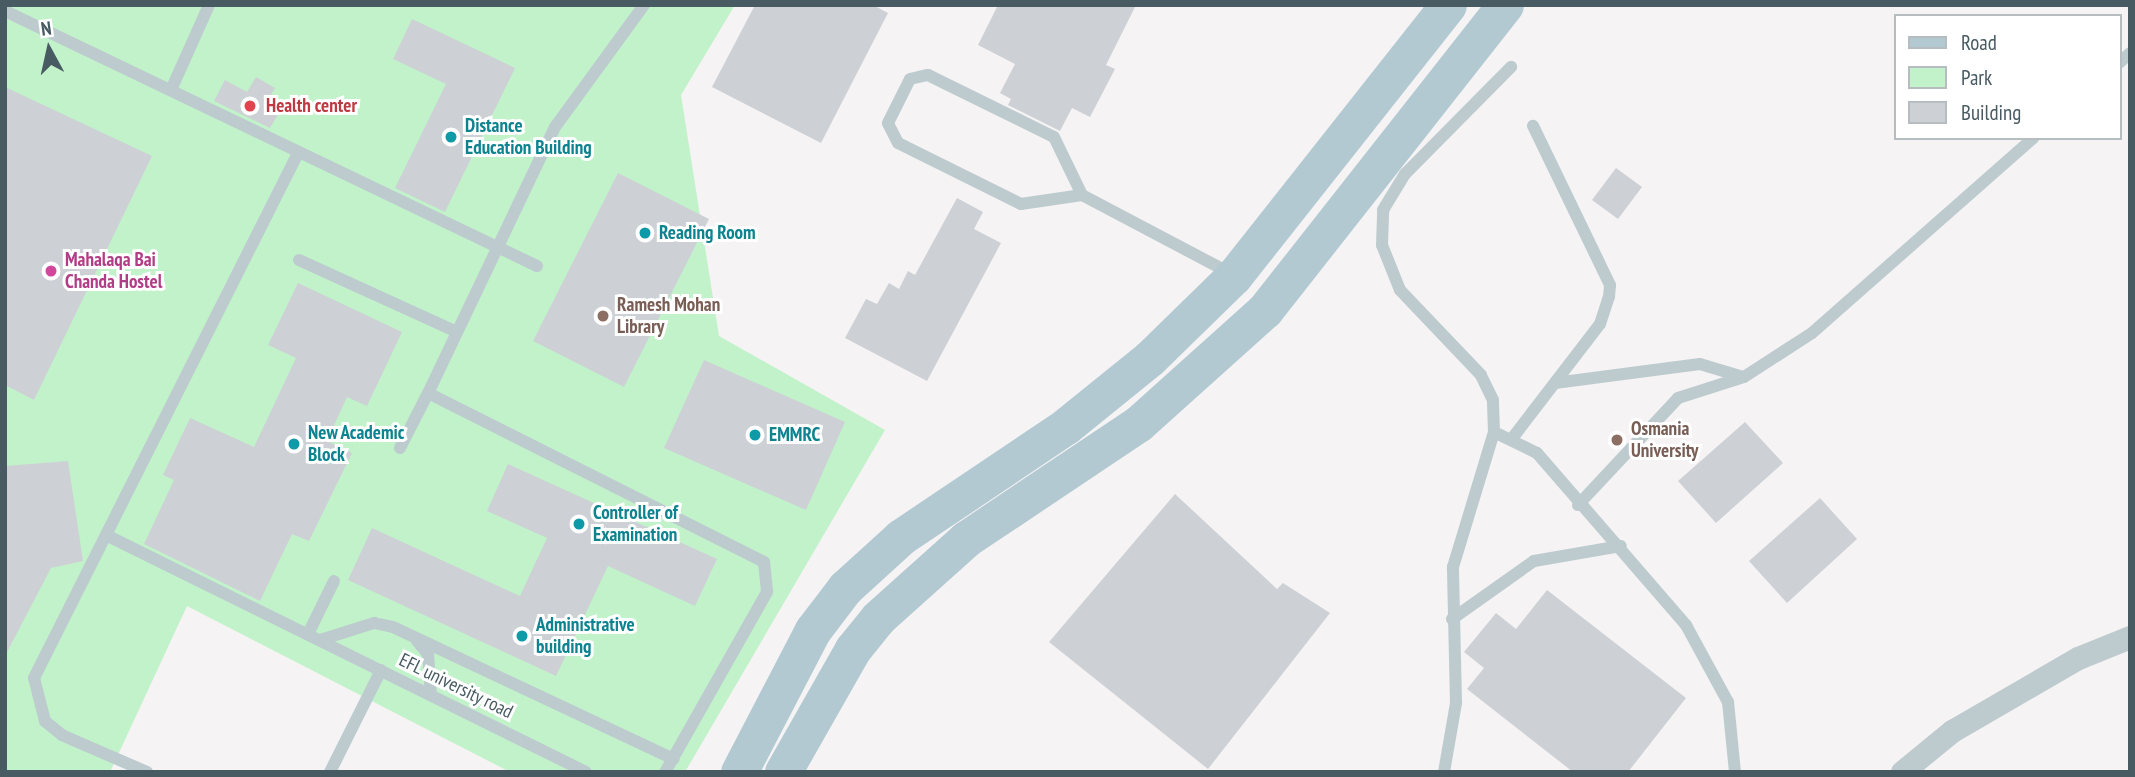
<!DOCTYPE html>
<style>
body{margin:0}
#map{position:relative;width:2135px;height:777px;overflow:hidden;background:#f5f3f3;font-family:"PT Sans Narrow",sans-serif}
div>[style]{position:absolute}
.green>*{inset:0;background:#c1f2ca}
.building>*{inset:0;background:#cdd1d5}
.lane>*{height:12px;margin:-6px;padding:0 6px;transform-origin:6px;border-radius:6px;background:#bdcbcf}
.street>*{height:23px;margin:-11.5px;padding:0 11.5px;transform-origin:11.5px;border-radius:11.5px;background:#bdcbcf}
.primary>*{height:37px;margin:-18.5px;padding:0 18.5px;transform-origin:18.5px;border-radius:18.5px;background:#b2c9d2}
.dots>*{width:19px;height:19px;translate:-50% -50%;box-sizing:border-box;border:4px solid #fff;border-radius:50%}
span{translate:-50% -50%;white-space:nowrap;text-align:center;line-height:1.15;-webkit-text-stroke:6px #fff;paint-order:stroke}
.health-label{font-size:19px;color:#be3a42;font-weight:700}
.left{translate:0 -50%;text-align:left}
.culture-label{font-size:19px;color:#0d838f;font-weight:700}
.hotel-label{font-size:19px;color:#b23c85;font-weight:700}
.education-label{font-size:19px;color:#785e54;font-weight:700}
.street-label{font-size:19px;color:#495b62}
.frame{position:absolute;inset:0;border:7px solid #495b62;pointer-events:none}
.legend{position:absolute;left:1894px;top:14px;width:228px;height:126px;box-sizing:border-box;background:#fff;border:2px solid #b6bdc0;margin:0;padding:9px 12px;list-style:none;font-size:21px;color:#495b62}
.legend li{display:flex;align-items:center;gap:14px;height:35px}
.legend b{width:35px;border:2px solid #b6bdc0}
.north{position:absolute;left:14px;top:14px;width:70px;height:70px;-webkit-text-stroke:5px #fff;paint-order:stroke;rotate:352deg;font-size:19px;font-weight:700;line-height:28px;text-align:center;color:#495b62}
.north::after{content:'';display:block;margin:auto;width:24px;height:32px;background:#495b62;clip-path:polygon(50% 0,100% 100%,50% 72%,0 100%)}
</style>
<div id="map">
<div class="green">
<i style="clip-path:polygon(5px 5px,735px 5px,681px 95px,719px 336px,885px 430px,685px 772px,510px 772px,187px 606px,110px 772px,5px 772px)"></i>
</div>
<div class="building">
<i style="clip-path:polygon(755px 5px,873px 5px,888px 13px,821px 143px,712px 87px)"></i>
<i style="clip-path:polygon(998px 5px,1136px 5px,1106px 65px,1115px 69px,1090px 117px,1072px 108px,1060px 131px,1008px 105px,1011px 99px,1000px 93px,1015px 64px,978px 45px)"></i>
<i style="clip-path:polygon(412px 19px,515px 68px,445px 212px,395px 188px,446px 84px,393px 59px)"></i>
<i style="clip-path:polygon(256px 77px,275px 88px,266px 103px,280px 111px,270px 128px,214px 101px,225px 80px,247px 92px)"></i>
<i style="clip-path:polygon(5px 87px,152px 156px,34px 400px,5px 385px)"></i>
<i style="clip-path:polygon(1616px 168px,1642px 187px,1618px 219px,1592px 200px)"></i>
<i style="clip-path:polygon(618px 173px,709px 219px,624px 387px,533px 341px)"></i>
<i style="clip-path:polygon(957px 198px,983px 212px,974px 229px,1001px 243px,927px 381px,845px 338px,866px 299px,877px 304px,889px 283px,899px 289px,908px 271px,915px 275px)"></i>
<i style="clip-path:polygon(298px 283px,402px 332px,367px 406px,347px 397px,327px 441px,352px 453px,309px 541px,292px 534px,260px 601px,144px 544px,174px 480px,163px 475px,190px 418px,254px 447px,296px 358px,268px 345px)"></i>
<i style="clip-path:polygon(704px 360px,845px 422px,806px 510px,664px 448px)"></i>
<i style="clip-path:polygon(1745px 422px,1783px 463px,1716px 523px,1678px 481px)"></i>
<i style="clip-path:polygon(68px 461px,83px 561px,51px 568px,5px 656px,5px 466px)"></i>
<i style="clip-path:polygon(508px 464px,717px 559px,695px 606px,608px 566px,556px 676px,348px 580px,372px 528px,520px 596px,547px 538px,487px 511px)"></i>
<i style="clip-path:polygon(1175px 494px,1277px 589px,1283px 583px,1330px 613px,1208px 769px,1049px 642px)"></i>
<i style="clip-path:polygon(1820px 498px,1857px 539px,1787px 603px,1749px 561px)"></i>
<i style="clip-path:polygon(1547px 590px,1686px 698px,1628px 772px,1573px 772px,1467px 689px,1484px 668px,1464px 652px,1496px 613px,1516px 629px)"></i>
</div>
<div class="lane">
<i style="left:644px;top:5px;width:151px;rotate:126.1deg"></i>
<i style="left:555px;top:127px;width:295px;rotate:115.5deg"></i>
<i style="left:428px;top:393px;width:376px;rotate:26.7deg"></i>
<i style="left:764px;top:562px;width:30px;rotate:84deg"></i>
<i style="left:767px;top:592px;width:207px;rotate:119.5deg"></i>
<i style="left:5px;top:11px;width:590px;rotate:25.61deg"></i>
<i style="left:2119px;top:63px;width:15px;rotate:-42deg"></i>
<i style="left:171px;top:90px;width:93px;rotate:-65.9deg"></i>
<i style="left:1082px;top:195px;width:62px;rotate:171.6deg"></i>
<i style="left:1021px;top:204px;width:137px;rotate:-153.6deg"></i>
<i style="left:898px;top:143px;width:22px;rotate:-117deg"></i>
<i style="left:888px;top:123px;width:49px;rotate:-63.4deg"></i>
<i style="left:910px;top:79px;width:18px;rotate:-13deg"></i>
<i style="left:928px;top:75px;width:140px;rotate:26.2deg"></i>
<i style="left:1054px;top:137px;width:64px;rotate:64.2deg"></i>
<i style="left:1082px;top:195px;width:167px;rotate:27.8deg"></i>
<i style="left:299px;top:260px;width:171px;rotate:24.5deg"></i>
<i style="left:1555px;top:383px;width:146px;rotate:-7.5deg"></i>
<i style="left:1700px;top:364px;width:45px;rotate:16.8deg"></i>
<i style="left:1494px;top:432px;width:48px;rotate:26deg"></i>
<i style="left:1537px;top:453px;width:228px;rotate:49.1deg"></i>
<i style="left:1686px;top:625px;width:88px;rotate:61.4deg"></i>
<i style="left:1728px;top:702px;width:70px;rotate:84.3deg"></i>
<i style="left:1514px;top:436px;width:141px;rotate:-52.5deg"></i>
<i style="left:1600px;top:324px;width:28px;rotate:-72deg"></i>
<i style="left:1609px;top:297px;width:12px;rotate:-85deg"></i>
<i style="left:1610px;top:285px;width:177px;rotate:-115.8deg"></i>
<i style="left:400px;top:448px;width:62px;rotate:-63deg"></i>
<i style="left:1578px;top:505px;width:146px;rotate:-46.9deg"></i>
<i style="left:1678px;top:398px;width:69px;rotate:-17.7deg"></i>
<i style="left:1744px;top:377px;width:81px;rotate:-32.9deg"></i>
<i style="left:1812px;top:333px;width:295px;rotate:-41.4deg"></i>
<i style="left:106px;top:535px;width:535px;rotate:26.28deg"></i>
<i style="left:1452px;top:619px;width:100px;rotate:-35.3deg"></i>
<i style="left:1534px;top:561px;width:88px;rotate:-9.8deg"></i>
<i style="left:308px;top:634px;width:59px;rotate:-63.9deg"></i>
<i style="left:320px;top:640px;width:57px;rotate:-17.5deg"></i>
<i style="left:374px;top:623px;width:19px;rotate:12deg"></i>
<i style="left:393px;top:627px;width:310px;rotate:25.2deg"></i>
<i style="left:417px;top:641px;width:17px;rotate:50deg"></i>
<i style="left:428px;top:654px;width:41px;rotate:85.8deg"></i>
<i style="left:147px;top:772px;width:93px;rotate:-156.5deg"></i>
<i style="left:62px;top:735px;width:22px;rotate:-141deg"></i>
<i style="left:45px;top:721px;width:44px;rotate:-104.3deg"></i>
<i style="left:34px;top:678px;width:585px;rotate:-63.3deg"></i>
<i style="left:330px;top:772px;width:114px;rotate:-63.4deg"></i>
<i style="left:1444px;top:772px;width:70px;rotate:-80.1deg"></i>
<i style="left:1456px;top:703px;width:136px;rotate:-91.3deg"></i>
<i style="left:1453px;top:567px;width:141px;rotate:-73.1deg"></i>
<i style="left:1494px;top:432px;width:32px;rotate:-92deg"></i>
<i style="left:1493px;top:400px;width:28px;rotate:-116deg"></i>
<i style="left:1481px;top:375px;width:117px;rotate:-133.6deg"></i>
<i style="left:1400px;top:290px;width:48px;rotate:-111.8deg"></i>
<i style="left:1382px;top:245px;width:35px;rotate:-88deg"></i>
<i style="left:1383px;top:210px;width:42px;rotate:-58.6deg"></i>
<i style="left:1405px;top:174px;width:151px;rotate:-45.3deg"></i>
</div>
<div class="street">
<i style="left:1902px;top:772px;width:65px;rotate:-39.4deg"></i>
<i style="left:1952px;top:731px;width:146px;rotate:-30.1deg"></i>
<i style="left:2078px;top:658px;width:56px;rotate:-22deg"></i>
</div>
<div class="primary">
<i style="left:739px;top:772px;width:160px;rotate:-62.5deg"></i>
<i style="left:813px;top:630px;width:53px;rotate:-52.7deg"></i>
<i style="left:845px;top:588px;width:76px;rotate:-42.3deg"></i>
<i style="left:901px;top:537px;width:199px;rotate:-33.9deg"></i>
<i style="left:1066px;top:426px;width:108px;rotate:-39deg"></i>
<i style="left:1150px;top:358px;width:117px;rotate:-44.3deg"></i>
<i style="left:1234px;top:276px;width:345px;rotate:-51.7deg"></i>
<i style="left:783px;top:772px;width:142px;rotate:-60.4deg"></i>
<i style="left:853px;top:649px;width:40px;rotate:-51deg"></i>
<i style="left:878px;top:618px;width:118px;rotate:-41.9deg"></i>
<i style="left:966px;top:539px;width:207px;rotate:-33.8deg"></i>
<i style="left:1138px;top:424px;width:171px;rotate:-41.9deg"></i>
<i style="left:1265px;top:310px;width:388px;rotate:-51.8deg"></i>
</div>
<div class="dots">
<i style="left:250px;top:106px;background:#e0444e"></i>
<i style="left:451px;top:137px;background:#0f9aa8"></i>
<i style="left:645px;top:233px;background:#0f9aa8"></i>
<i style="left:51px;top:271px;background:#d1479c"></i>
<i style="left:603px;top:316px;background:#8d6e63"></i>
<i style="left:755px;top:435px;background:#0f9aa8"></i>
<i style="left:1617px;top:440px;background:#8d6e63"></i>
<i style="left:294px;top:444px;background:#0f9aa8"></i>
<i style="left:579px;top:524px;background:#0f9aa8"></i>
<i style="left:522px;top:636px;background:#0f9aa8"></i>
</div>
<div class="health-label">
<span class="left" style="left:266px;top:106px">Health center</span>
</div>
<div class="culture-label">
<span class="left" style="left:465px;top:137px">Distance<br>Education Building</span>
<span class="left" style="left:659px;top:233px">Reading Room</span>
<span class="left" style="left:308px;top:444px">New Academic<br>Block</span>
<span class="left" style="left:769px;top:435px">EMMRC</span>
<span class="left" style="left:593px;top:524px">Controller of<br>Examination</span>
<span class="left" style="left:536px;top:636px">Administrative<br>building</span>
</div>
<div class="hotel-label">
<span class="left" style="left:65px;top:271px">Mahalaqa Bai<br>Chanda Hostel</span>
</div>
<div class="education-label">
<span class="left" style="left:617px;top:316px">Ramesh Mohan<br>Library</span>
<span class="left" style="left:1631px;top:440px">Osmania<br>University</span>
</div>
<div class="street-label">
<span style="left:456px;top:686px;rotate:26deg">EFL university road</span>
</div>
<div class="frame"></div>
<ul class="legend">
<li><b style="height:9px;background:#b2c9d2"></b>Road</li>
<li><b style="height:19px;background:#c1f2ca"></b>Park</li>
<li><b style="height:19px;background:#cdd1d5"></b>Building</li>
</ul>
<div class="north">N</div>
</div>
